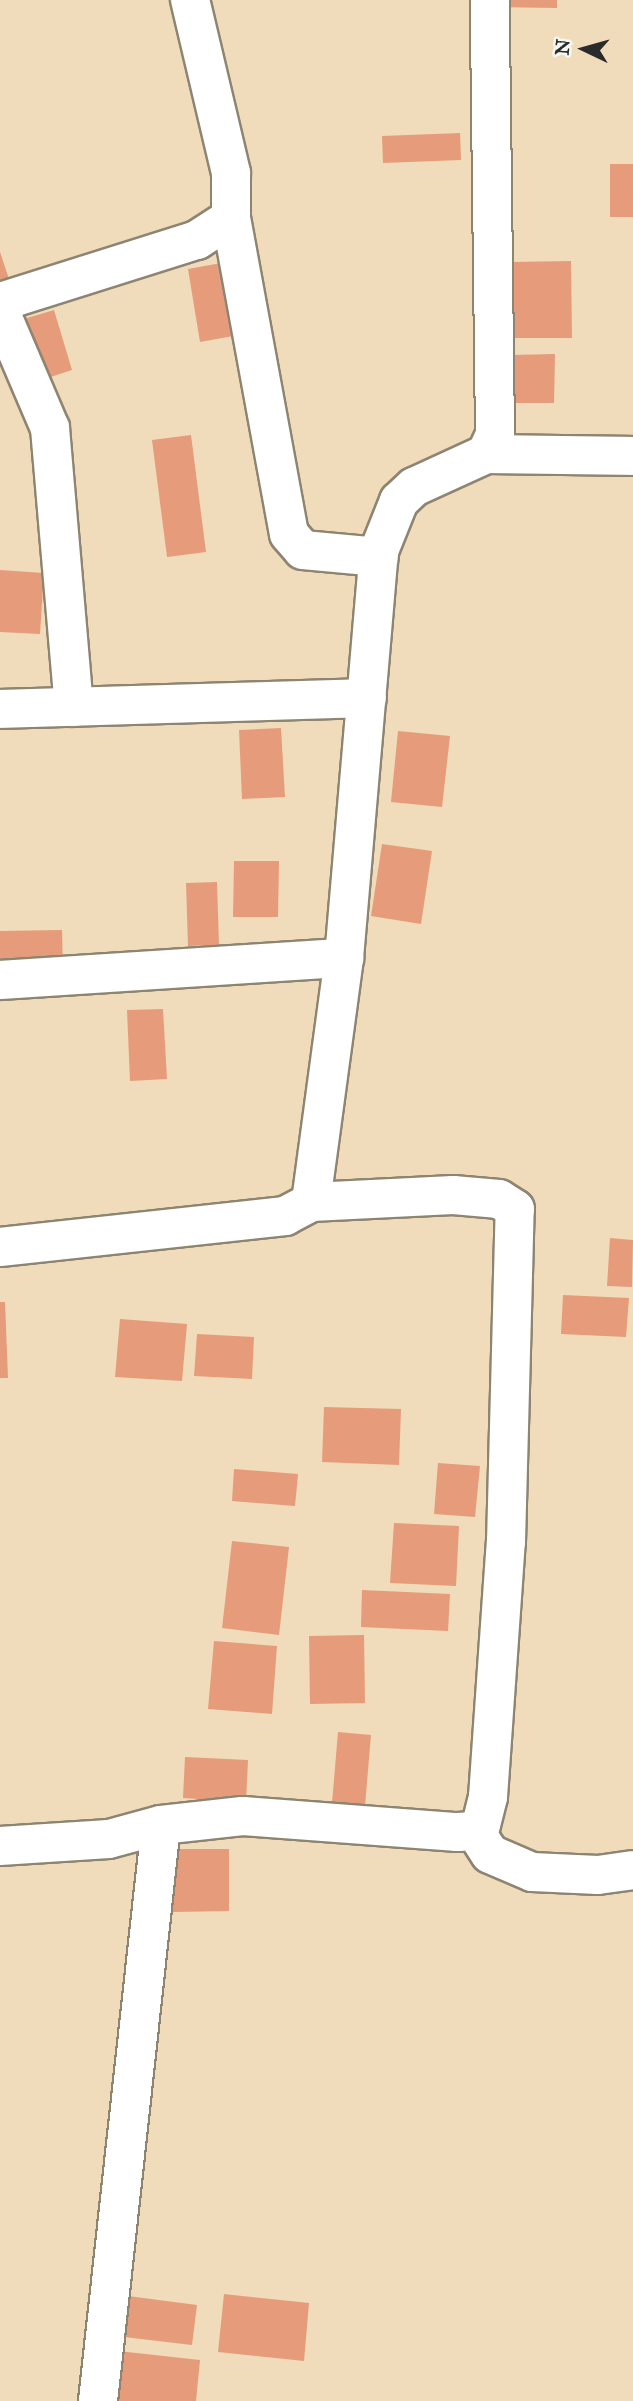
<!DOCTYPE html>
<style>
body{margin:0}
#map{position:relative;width:633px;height:2401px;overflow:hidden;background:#f0dcba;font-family:"IM FELL Great Primer",serif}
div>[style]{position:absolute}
.building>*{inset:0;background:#e69c7a}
.roads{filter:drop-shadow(2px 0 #8e8472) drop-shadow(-2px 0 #8e8472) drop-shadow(0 2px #8e8472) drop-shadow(0 -2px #8e8472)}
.minor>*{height:38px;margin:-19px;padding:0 19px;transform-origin:19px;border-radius:19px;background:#fff}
span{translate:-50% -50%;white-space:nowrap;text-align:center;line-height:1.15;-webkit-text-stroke:5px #f6f6f2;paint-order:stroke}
.north{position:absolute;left:549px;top:14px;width:70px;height:70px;-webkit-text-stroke:5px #f6f6f2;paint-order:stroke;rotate:275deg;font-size:19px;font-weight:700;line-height:28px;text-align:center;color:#2b2b2b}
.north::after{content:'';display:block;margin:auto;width:24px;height:32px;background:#2b2b2b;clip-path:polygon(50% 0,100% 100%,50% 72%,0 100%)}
</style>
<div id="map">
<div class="building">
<i style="clip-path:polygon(500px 0,557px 0,557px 8px,500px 7px)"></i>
<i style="clip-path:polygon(460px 133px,461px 160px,383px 163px,382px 136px)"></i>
<i style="clip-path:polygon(610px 164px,633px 164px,633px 217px,610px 217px)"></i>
<i style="clip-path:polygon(0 252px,9px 279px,0 282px)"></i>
<i style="clip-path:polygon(232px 261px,244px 334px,200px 342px,188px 269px)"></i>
<i style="clip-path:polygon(571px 261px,572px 338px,513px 338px,512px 262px)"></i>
<i style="clip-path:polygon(54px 310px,72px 370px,35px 382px,17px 321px)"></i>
<i style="clip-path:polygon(555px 354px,554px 403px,509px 403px,510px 355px)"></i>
<i style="clip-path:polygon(191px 435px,206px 552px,167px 557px,152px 440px)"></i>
<i style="clip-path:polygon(0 570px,44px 573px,40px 634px,0 632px)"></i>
<i style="clip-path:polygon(281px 728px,285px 797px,242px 799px,239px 730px)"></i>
<i style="clip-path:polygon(398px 731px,450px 736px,442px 807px,391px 802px)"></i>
<i style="clip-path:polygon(382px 844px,432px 851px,421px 924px,371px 916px)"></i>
<i style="clip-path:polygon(234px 861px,279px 861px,278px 917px,233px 917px)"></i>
<i style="clip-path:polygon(217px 882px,219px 945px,188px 946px,186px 883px)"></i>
<i style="clip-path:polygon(62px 930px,63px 971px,0 972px,0 931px)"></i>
<i style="clip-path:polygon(163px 1009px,167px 1079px,130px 1081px,127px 1010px)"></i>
<i style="clip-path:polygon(610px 1238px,633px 1240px,632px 1287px,607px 1286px)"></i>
<i style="clip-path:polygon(563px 1295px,629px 1298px,626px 1337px,561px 1334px)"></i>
<i style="clip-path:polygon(0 1302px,5px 1302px,8px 1378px,0 1378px)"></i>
<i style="clip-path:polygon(120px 1319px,187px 1324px,182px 1381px,115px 1377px)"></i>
<i style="clip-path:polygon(197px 1334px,254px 1337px,252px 1379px,194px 1376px)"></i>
<i style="clip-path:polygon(324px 1407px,401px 1409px,399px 1465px,322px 1462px)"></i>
<i style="clip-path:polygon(438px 1463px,480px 1466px,475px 1517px,434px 1514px)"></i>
<i style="clip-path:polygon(234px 1469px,298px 1474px,295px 1506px,232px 1501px)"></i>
<i style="clip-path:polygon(394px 1523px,459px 1526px,456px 1586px,390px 1583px)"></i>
<i style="clip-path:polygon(232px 1541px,289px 1547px,279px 1635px,222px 1628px)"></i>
<i style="clip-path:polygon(362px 1590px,450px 1594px,448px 1631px,361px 1627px)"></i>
<i style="clip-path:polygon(364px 1635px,365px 1703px,310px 1704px,309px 1636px)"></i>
<i style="clip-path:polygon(214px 1641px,277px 1646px,272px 1714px,208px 1709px)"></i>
<i style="clip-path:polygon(338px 1732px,371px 1735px,365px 1806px,332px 1803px)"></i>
<i style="clip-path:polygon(185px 1757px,248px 1760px,246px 1802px,183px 1798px)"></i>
<i style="clip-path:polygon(173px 1849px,229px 1849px,229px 1911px,173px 1912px)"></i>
<i style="clip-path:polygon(224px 2294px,309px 2303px,304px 2361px,218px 2352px)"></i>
<i style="clip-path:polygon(128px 2296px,197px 2305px,192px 2345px,124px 2337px)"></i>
<i style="clip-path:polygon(118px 2351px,200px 2360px,196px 2401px,113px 2401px)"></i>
</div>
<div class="roads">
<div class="minor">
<i style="left:231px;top:218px;width:321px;rotate:79.6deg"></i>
<i style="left:289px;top:534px;width:21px;rotate:49deg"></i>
<i style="left:303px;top:550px;width:76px;rotate:5.3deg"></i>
<i style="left:0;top:302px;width:207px;rotate:-17.5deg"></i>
<i style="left:197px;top:240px;width:40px;rotate:-32.9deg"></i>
<i style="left:231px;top:218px;width:45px;rotate:-90deg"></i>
<i style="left:231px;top:173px;width:178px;rotate:-103.3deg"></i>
<i style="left:0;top:311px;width:127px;rotate:66.9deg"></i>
<i style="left:50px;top:428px;width:280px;rotate:85.1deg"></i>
<i style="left:486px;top:454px;width:147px;rotate:0.8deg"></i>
<i style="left:0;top:709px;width:367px;rotate:-1.7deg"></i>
<i style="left:0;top:980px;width:345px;rotate:-3.7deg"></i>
<i style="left:0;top:1247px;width:287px;rotate:-6.2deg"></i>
<i style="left:285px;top:1216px;width:30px;rotate:-28deg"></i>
<i style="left:311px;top:1202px;width:246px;rotate:-82.3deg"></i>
<i style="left:344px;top:958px;width:409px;rotate:-85.1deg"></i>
<i style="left:379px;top:551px;width:54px;rotate:-68.2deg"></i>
<i style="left:399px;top:501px;width:21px;rotate:-43deg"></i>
<i style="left:414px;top:487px;width:79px;rotate:-24.6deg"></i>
<i style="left:486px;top:454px;width:21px;rotate:-65deg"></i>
<i style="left:495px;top:435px;width:435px;rotate:-90.7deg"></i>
<i style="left:475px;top:1831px;width:27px;rotate:57deg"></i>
<i style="left:490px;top:1854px;width:46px;rotate:23.2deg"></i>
<i style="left:532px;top:1872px;width:66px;rotate:2.6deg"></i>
<i style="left:598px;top:1875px;width:35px;rotate:-8deg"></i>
<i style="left:0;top:1846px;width:109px;rotate:-3.7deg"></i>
<i style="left:109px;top:1839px;width:54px;rotate:-15.1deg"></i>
<i style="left:161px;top:1825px;width:82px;rotate:-6.3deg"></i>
<i style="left:243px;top:1816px;width:215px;rotate:4.3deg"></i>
<i style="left:457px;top:1832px;width:18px;rotate:-3deg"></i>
<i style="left:475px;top:1831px;width:8px;rotate:-45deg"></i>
<i style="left:481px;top:1825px;width:29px;rotate:-76deg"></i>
<i style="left:488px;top:1797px;width:256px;rotate:-86deg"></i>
<i style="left:506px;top:1542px;width:333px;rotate:-88.5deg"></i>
<i style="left:515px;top:1209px;width:19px;rotate:-148deg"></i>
<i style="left:499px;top:1199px;width:46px;rotate:-175deg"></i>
<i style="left:453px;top:1195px;width:142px;rotate:177.2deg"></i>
<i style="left:98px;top:2401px;width:579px;rotate:-83.76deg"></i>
</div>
</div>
<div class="north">N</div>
</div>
